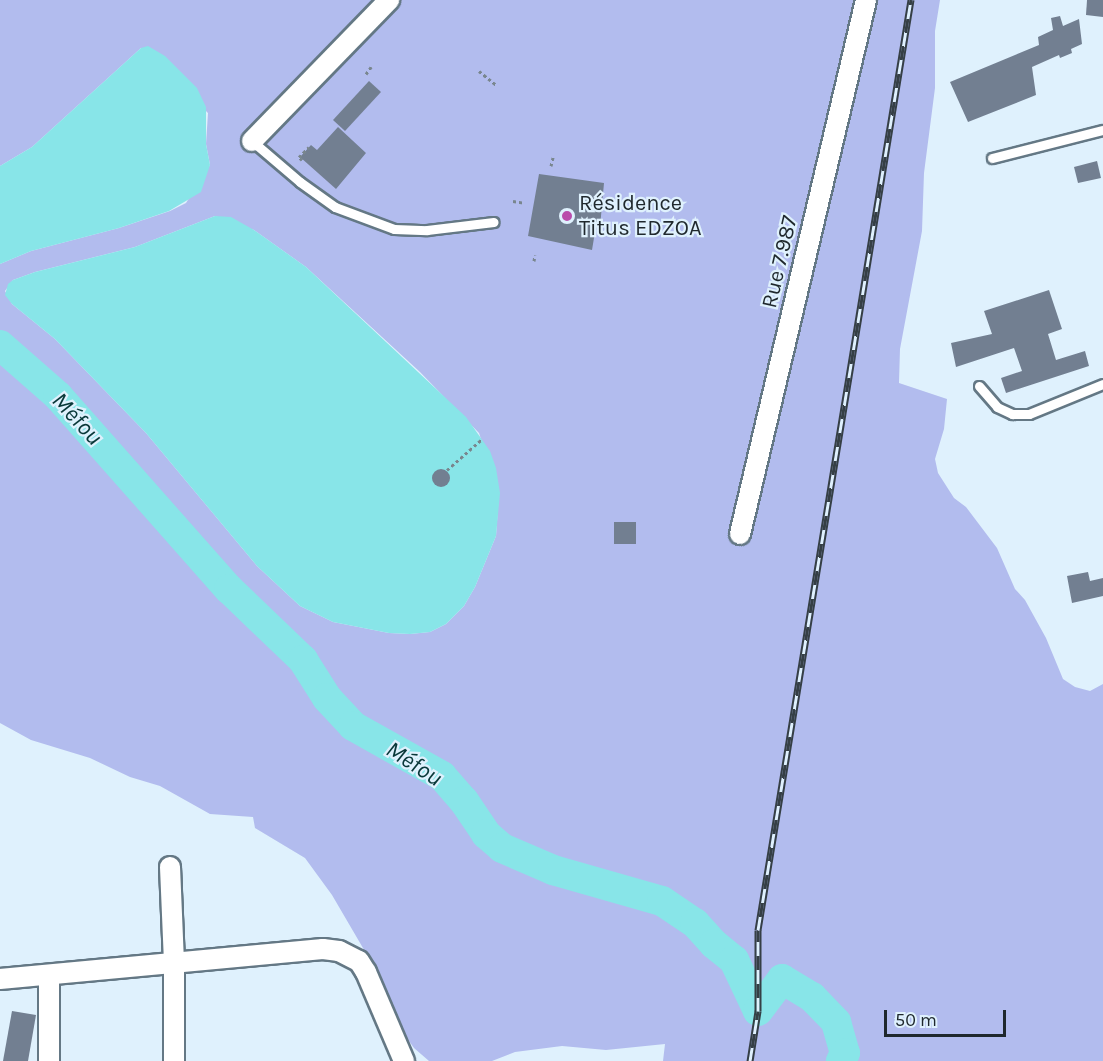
<!DOCTYPE html>
<meta charset="utf-8">
<style>
body{margin:0}
#map{position:relative;width:1103px;height:1061px;overflow:hidden;background:#dff1fd;font-family:Karla,sans-serif}
div>[style]{position:absolute}
.green>*{inset:0;background:#b2bcee}
.water>*{inset:0;background:#88e5e8}
.river>*{height:30px;margin:-15px;padding:0 15px;transform-origin:15px;border-radius:15px;background:#88e5e8}
.building>*{inset:0;background:#727f91}
.round{border-radius:50%}
.path>*{height:3px;margin-top:-1.5px;transform-origin:0;background:repeating-linear-gradient(90deg,#79868e 0 3px,transparent 0 6px)}
.roads{filter:drop-shadow(2px 0 #647885) drop-shadow(-2px 0 #647885) drop-shadow(0 2px #647885) drop-shadow(0 -2px #647885)}
.service>*{height:9px;margin:-4.5px;padding:0 4.5px;transform-origin:4.5px;border-radius:4.5px;background:#fff}
.minor>*{height:20px;margin:-10px;padding:0 10px;transform-origin:10px;border-radius:10px;background:#fff}
.rail>*{height:7px;margin-top:-3.5px;transform-origin:0;background:repeating-linear-gradient(90deg,#dff1fd 0 14px,#353f45 0 28px);box-sizing:border-box;border-block:2px solid #353f45}
.dots>*{width:16px;height:16px;translate:-50% -50%;box-sizing:border-box;border:3px solid #dff1fd;border-radius:50%}
span{translate:-50% -50%;white-space:nowrap;text-align:center;line-height:1.15;-webkit-text-stroke:4.5px #dff1fd;paint-order:stroke}
.poi-label{font-size:22px;color:#1f282d}
.left{translate:0 -50%;text-align:left}
.street-label{font-size:22px;color:#1f282d}
.water-label{font-size:24px;color:#093839;font-style:italic}
.scale{position:absolute;left:884px;top:1010px;width:122px;height:27px;box-sizing:border-box;border:3px solid #1f282d;border-top:0;padding-left:8px;font-size:18px;line-height:21px;white-space:nowrap;color:#1f282d;-webkit-text-stroke:4px #dff1fd;paint-order:stroke}
</style>
<div id="map">
<div class="green">
<i style="clip-path:polygon(evenodd,0 0,940px 0,935px 31px,935px 88px,924px 173px,922px 231px,900px 349px,899px 383px,947px 399px,944px 429px,935px 459px,938px 473px,954px 498px,966px 507px,997px 548px,1015px 589px,1025px 600px,1046px 638px,1063px 679px,1075px 687px,1090px 691px,1103px 684px,1103px 1061px,663px 1061px,665px 1044px,606px 1050px,562px 1046px,515px 1052px,492px 1061px,429px 1061px,414px 1048px,397px 1024px,370px 960px,332px 895px,305px 858px,255px 828px,253px 817px,210px 814px,160px 786px,130px 777px,90px 758px,31px 740px,0 723px,0 264px,31px 251px,119px 228px,170px 211px,186px 203px,210px 165px,206px 144px,208px 113px,141px 48px,32px 147px,0 166px,0 0,215px 216px,254px 230px,306px 267px,420px 372px,479px 433px,499px 493px,496px 536px,475px 587px,464px 606px,446px 624px,430px 632px,410px 634px,389px 633px,333px 622px,300px 606px,257px 566px,146px 433px,55px 339px,12px 304px,5px 291px,13px 280px,35px 272px,135px 247px,215px 216px)"></i>
</div>
<div class="water">
<i style="clip-path:polygon(148px 46px,165px 56px,197px 88px,206px 107px,206px 144px,210px 165px,201px 192px,169px 211px,119px 228px,31px 251px,0 264px,0 166px,32px 147px,141px 48px)"></i>
<i style="clip-path:polygon(215px 216px,231px 217px,254px 230px,306px 267px,466px 417px,490px 451px,496px 468px,500px 493px,496px 536px,475px 587px,464px 606px,446px 624px,430px 632px,410px 634px,389px 633px,333px 622px,300px 606px,257px 566px,146px 433px,55px 339px,12px 304px,5px 295px,8px 284px,13px 280px,35px 272px,135px 247px)"></i>
</div>
<div class="river">
<i style="left:0;top:345px;width:77px;rotate:41.3deg"></i>
<i style="left:58px;top:396px;width:258px;rotate:48.5deg"></i>
<i style="left:229px;top:589px;width:103px;rotate:43.8deg"></i>
<i style="left:303px;top:660px;width:45px;rotate:57.7deg"></i>
<i style="left:327px;top:698px;width:38px;rotate:47deg"></i>
<i style="left:353px;top:726px;width:102px;rotate:29.3deg"></i>
<i style="left:442px;top:776px;width:33px;rotate:49deg"></i>
<i style="left:464px;top:801px;width:40px;rotate:56deg"></i>
<i style="left:486px;top:834px;width:21px;rotate:41deg"></i>
<i style="left:502px;top:848px;width:56px;rotate:23.3deg"></i>
<i style="left:553px;top:870px;width:113px;rotate:15.9deg"></i>
<i style="left:662px;top:901px;width:40px;rotate:34deg"></i>
<i style="left:695px;top:923px;width:28px;rotate:48deg"></i>
<i style="left:714px;top:944px;width:26px;rotate:39deg"></i>
<i style="left:734px;top:960px;width:56px;rotate:64.8deg"></i>
<i style="left:758px;top:1011px;width:40px;rotate:-53deg"></i>
<i style="left:782px;top:979px;width:35px;rotate:31deg"></i>
<i style="left:812px;top:997px;width:35px;rotate:46deg"></i>
<i style="left:836px;top:1022px;width:32px;rotate:74deg"></i>
<i style="left:845px;top:1053px;width:9px;rotate:117deg"></i>
</div>
<div class="building">
<i style="clip-path:polygon(1087px 0,1103px 0,1103px 17px,1086px 15px)"></i>
<i style="clip-path:polygon(1060px 16px,1063px 26px,1079px 19px,1082px 44px,1071px 49px,1072px 53px,1060px 58px,1059px 55px,1032px 67px,1036px 95px,968px 122px,950px 82px,1039px 45px,1038px 37px,1053px 30px,1051px 18px)"></i>
<i style="clip-path:polygon(369px 81px,381px 92px,345px 131px,333px 120px)"></i>
<i style="clip-path:polygon(338px 127px,366px 153px,336px 189px,300px 157px,311px 145px,317px 150px)"></i>
<i style="clip-path:polygon(1097px 161px,1101px 178px,1078px 183px,1074px 167px)"></i>
<i style="clip-path:polygon(539px 174px,604px 183px,600px 227px,596px 226px,592px 250px,528px 236px)"></i>
<i style="clip-path:polygon(1049px 290px,1062px 329px,1048px 334px,1056px 360px,1085px 351px,1089px 366px,1006px 393px,1001px 378px,1022px 371px,1014px 348px,956px 367px,951px 343px,992px 334px,984px 311px)"></i>
<i class="round" style="left:432px;top:469px;width:18px;height:18px"></i>
<i style="clip-path:polygon(614px 522px,636px 522px,636px 544px,614px 544px)"></i>
<i style="clip-path:polygon(1088px 572px,1090px 581px,1103px 578px,1103px 596px,1072px 603px,1067px 576px)"></i>
<i style="clip-path:polygon(12px 1011px,36px 1015px,28px 1061px,3px 1061px)"></i>
</div>
<div class="path">
<i style="left:479px;top:71px;width:22px;rotate:39deg"></i>
<i style="left:366px;top:74px;width:9px;rotate:-54deg"></i>
<i style="left:302px;top:160px;width:4px;rotate:-135deg"></i>
<i style="left:299px;top:157px;width:14px;rotate:-45deg"></i>
<i style="left:551px;top:166px;width:9px;rotate:-77deg"></i>
<i style="left:513px;top:201px;width:12px;rotate:9deg"></i>
<i style="left:534px;top:261px;width:6px;rotate:-81deg"></i>
<i style="left:447px;top:470px;width:47px;rotate:-41.5deg"></i>
</div>
<div class="roads">
<div class="service">
<i style="left:252px;top:141px;width:63px;rotate:40.5deg"></i>
<i style="left:300px;top:182px;width:43px;rotate:35.5deg"></i>
<i style="left:335px;top:207px;width:63px;rotate:20.4deg"></i>
<i style="left:394px;top:229px;width:33px;rotate:2deg"></i>
<i style="left:427px;top:230px;width:67px;rotate:-6.8deg"></i>
<i style="left:992px;top:158px;width:114px;rotate:-14.2deg"></i>
<i style="left:979px;top:386px;width:28px;rotate:49deg"></i>
<i style="left:997px;top:407px;width:17px;rotate:25deg"></i>
<i style="left:1012px;top:414px;width:17px"></i>
<i style="left:1029px;top:414px;width:80px;rotate:-22.1deg"></i>
</div>
<div class="minor">
<i style="left:252px;top:141px;width:197px;rotate:-45.8deg"></i>
<i style="left:740px;top:534px;width:549px;rotate:-76.72deg"></i>
<i style="left:170px;top:867px;width:96px;rotate:87.6deg"></i>
<i style="left:174px;top:963px;width:98px;rotate:90deg"></i>
<i style="left:0;top:979px;width:324px;rotate:-5.3deg"></i>
<i style="left:323px;top:949px;width:16px;rotate:7deg"></i>
<i style="left:339px;top:951px;width:22px;rotate:27deg"></i>
<i style="left:359px;top:961px;width:13px;rotate:58deg"></i>
<i style="left:366px;top:972px;width:97px;rotate:66.9deg"></i>
<i style="left:49px;top:1061px;width:86px;rotate:-90deg"></i>
</div>
</div>
<div class="rail">
<i style="left:750px;top:1061px;width:51px;rotate:-80.9deg"></i>
<i style="left:758px;top:1011px;width:81px;rotate:-90deg"></i>
<i style="left:758px;top:930px;width:943px;rotate:-80.66deg"></i>
</div>
<div class="dots">
<i style="left:567px;top:216px;background:#ba4cab"></i>
</div>
<div class="poi-label">
<span class="left" style="left:579px;top:216px">Résidence<br>Titus EDZOA</span>
</div>
<div class="street-label">
<span style="left:780px;top:262px;rotate:-77deg">Rue 7.987</span>
</div>
<div class="water-label">
<span style="left:77px;top:419px;rotate:47deg">Méfou</span>
<span style="left:414px;top:764px;rotate:33deg">Méfou</span>
</div>
<div class="scale">50 m</div>
</div>
